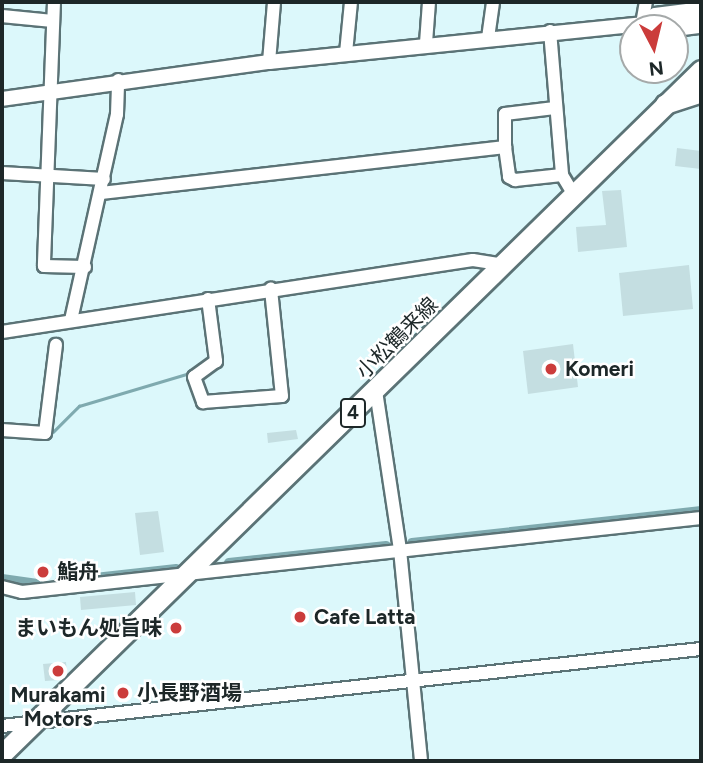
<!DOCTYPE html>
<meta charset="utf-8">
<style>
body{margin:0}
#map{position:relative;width:703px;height:763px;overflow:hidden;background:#dcf8fb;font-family:Figtree,"Noto Sans JP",sans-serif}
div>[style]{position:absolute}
.stream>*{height:2.5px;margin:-1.25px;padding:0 1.25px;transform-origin:1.25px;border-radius:1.25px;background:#7faaaf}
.canal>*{height:10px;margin:-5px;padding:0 5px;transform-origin:5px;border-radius:5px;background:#7faaaf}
.building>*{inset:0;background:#c4dee1}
.roads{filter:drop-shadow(2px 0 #5b7376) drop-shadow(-2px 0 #5b7376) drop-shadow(0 2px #5b7376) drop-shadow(0 -2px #5b7376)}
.minor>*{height:12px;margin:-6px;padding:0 6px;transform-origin:6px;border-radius:6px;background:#fff}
.tertiary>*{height:14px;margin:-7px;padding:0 7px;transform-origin:7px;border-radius:7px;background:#fff}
.primary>*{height:19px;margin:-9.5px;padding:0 9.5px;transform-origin:9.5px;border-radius:9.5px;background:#fff}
.trunk>*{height:19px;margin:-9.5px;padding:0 9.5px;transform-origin:9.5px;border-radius:9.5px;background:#fff}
.dots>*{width:19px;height:19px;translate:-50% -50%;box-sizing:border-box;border:4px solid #fff;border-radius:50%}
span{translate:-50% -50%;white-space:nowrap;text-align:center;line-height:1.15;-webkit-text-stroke:5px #fff;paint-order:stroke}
.shield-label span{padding:2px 5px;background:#fff;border:2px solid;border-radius:5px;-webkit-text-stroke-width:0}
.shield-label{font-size:19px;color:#1d2728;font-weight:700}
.street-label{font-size:21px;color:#1d2728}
.poi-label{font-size:21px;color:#1d2728;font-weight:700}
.left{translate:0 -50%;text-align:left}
.right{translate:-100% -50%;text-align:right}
.frame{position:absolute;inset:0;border:4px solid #1d2728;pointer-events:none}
.north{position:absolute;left:619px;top:14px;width:70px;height:70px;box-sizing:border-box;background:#fff;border:2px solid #a5a9a9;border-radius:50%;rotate:173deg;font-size:19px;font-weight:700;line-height:28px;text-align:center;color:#1d2728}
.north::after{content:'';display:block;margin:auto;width:24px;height:32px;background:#cb3c3b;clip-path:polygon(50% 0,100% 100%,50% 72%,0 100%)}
</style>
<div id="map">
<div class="stream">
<i style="left:53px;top:432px;width:37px;rotate:-45deg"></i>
<i style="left:79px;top:406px;width:116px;rotate:-16.6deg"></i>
</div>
<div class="canal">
<i style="left:412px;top:543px;width:291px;rotate:-6.3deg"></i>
<i style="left:229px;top:563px;width:158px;rotate:-6.2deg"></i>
<i style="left:2px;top:579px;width:34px;rotate:8deg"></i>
<i style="left:59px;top:582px;width:118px;rotate:-6.3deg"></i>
</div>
<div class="building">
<i style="clip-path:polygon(677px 148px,701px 151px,701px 169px,675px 166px)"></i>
<i style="clip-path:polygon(621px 190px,627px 247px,578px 252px,576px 227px,606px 225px,602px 191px)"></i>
<i style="clip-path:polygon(689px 265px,693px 309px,623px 316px,619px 273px)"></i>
<i style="clip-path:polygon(573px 344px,578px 387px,528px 394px,523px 351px)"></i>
<i style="clip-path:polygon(296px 430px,298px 439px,268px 443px,267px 433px)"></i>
<i style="clip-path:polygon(158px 511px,164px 552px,140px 555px,135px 513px)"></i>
<i style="clip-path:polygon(135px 592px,136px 605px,81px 610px,80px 597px)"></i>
<i style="clip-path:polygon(66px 662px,67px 674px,60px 680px,45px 681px,43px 664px)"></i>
</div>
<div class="roads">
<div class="minor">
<i style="left:54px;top:2px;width:264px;rotate:92.2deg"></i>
<i style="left:44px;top:266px;width:41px;rotate:1.4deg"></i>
<i style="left:2px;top:16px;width:50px;rotate:5.7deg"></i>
<i style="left:660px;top:22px;width:41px;rotate:-5.6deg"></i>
<i style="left:642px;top:24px;width:16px;rotate:-38deg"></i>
<i style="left:655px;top:14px;width:46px;rotate:-7.4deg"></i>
<i style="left:642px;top:24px;width:22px;rotate:-80deg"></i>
<i style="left:675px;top:30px;width:26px;rotate:-7deg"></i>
<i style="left:550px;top:31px;width:144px;rotate:85.2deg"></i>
<i style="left:562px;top:175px;width:21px;rotate:59deg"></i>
<i style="left:488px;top:38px;width:36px;rotate:-82deg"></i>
<i style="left:426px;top:43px;width:41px;rotate:-85.8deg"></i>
<i style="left:346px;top:53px;width:51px;rotate:-84.4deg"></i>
<i style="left:269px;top:62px;width:60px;rotate:-85.2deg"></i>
<i style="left:505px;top:147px;width:30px;rotate:82deg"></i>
<i style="left:509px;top:177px;width:7px;rotate:27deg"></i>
<i style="left:515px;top:180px;width:47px;rotate:-6.1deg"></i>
<i style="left:2px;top:173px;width:102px;rotate:3.4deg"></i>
<i style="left:101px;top:193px;width:407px;rotate:-6.5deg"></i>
<i style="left:505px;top:147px;width:33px;rotate:-90deg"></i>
<i style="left:505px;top:114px;width:50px;rotate:-6.8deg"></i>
<i style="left:208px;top:299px;width:63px;rotate:82.6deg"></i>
<i style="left:216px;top:361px;width:27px;rotate:144deg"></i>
<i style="left:194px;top:377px;width:27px;rotate:70deg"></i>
<i style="left:203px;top:402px;width:79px;rotate:-4.3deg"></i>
<i style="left:282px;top:396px;width:108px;rotate:-95.9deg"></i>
<i style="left:71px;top:320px;width:211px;rotate:-77.4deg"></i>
<i style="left:117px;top:114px;width:34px;rotate:-88deg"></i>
<i style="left:2px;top:332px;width:476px;rotate:-8.7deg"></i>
<i style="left:473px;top:260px;width:30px;rotate:9deg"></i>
<i style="left:376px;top:391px;width:161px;rotate:81.4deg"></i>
<i style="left:400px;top:550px;width:212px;rotate:84.3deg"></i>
<i style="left:2px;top:430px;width:43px;rotate:4deg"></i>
<i style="left:45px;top:433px;width:89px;rotate:-82.9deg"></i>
<i style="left:2px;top:587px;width:21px;rotate:14deg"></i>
<i style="left:22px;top:592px;width:683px;rotate:-6.22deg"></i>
<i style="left:2px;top:726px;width:703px;rotate:-6.29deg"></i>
</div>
<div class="tertiary">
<i style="left:2px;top:99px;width:270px;rotate:-7.9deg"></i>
<i style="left:269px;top:62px;width:375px;rotate:-5.8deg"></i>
</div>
<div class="primary">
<i style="left:2px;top:754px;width:978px;rotate:-44.38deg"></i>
</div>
<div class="trunk">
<i style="left:665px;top:104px;width:38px;rotate:-18deg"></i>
</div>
</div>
<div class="dots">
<i style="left:551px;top:369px;background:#cb3c3b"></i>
<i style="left:43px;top:572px;background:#cb3c3b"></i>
<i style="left:300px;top:617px;background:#cb3c3b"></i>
<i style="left:176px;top:628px;background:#cb3c3b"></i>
<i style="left:58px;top:671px;background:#cb3c3b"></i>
<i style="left:123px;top:693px;background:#cb3c3b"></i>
</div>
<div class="shield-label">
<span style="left:353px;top:413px">4</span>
</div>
<div class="street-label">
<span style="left:397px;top:338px;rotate:-45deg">小松鶴来線</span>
</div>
<div class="poi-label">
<span class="left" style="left:565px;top:369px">Komeri</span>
<span class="left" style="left:57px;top:572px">鮨舟</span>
<span class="left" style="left:314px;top:617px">Cafe Latta</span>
<span class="right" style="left:162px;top:628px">まいもん処旨味</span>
<span class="left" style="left:137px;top:693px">小長野酒場</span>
<span style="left:58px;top:707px">Murakami<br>Motors</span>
</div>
<div class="frame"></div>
<div class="north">N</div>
</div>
